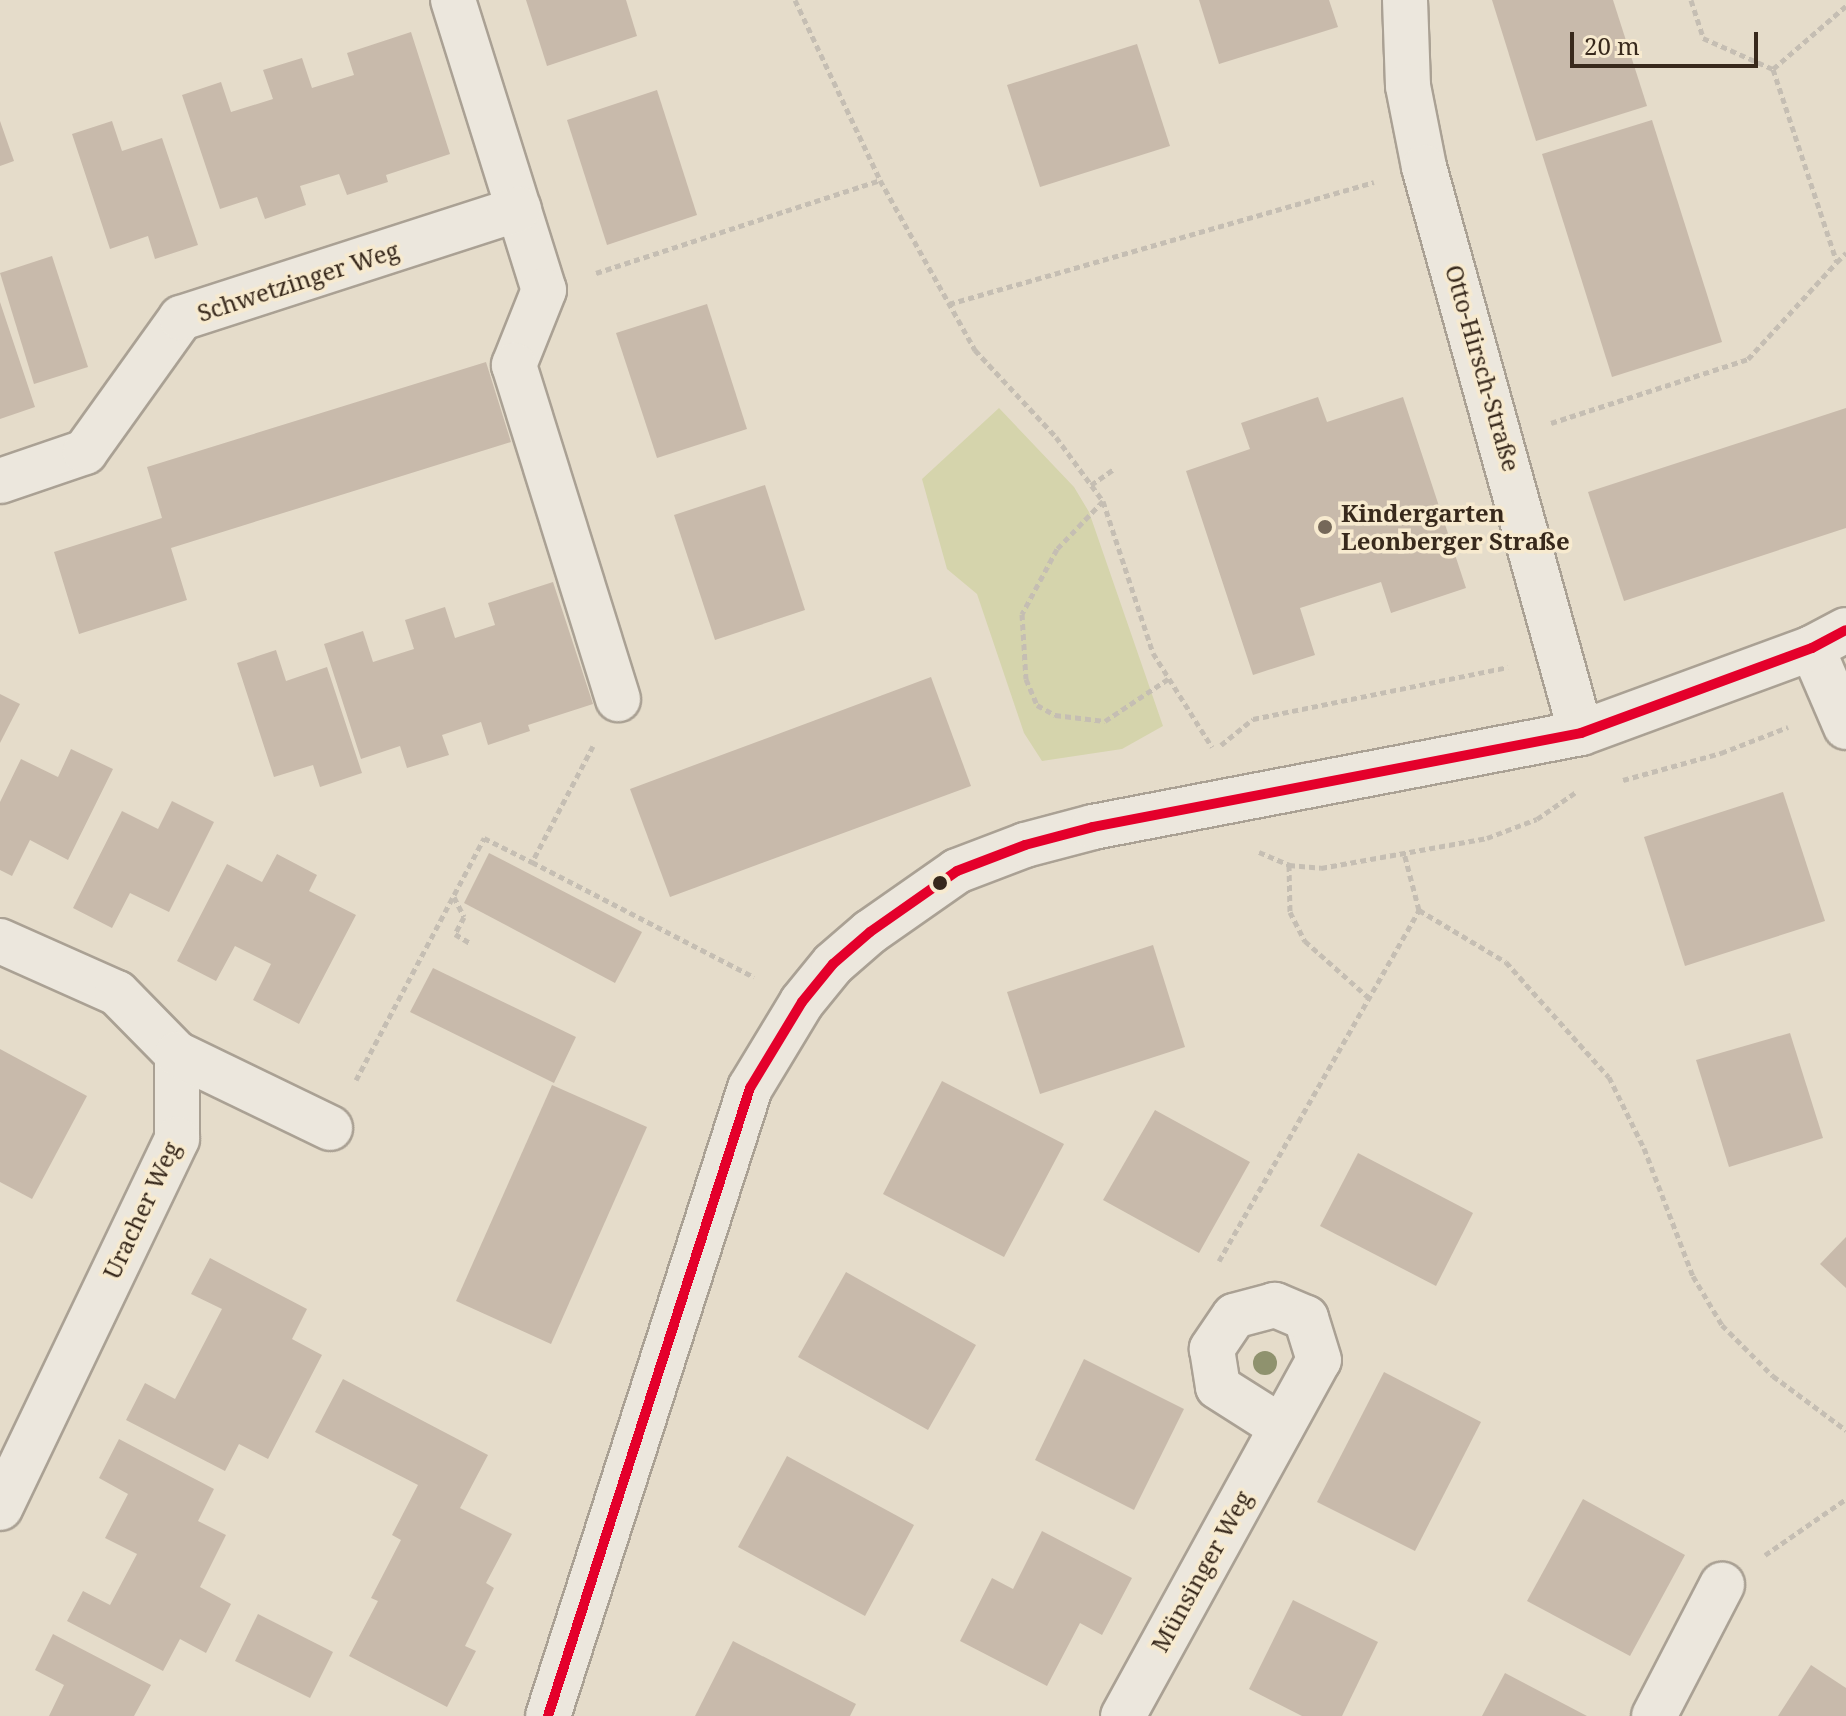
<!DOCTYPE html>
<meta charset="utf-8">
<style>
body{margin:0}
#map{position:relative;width:1846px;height:1716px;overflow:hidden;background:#e5dcca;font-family:"Noto Serif",serif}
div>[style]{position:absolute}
.green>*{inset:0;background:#d5d4ac}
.building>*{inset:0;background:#c8baab}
.path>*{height:5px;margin-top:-2.5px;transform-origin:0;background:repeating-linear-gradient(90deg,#c5beb3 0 6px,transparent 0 10px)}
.roads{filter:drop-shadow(2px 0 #aaa194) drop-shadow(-2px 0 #aaa194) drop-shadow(0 2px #aaa194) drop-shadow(0 -2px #aaa194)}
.minor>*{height:44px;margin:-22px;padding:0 22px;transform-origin:22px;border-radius:22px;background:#ece7dd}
.bus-1>*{height:10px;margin:-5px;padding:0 5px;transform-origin:5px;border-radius:5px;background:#e4002b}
.trees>*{width:24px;height:24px;margin:-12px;border-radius:50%;background:#8f926e}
.dots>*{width:22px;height:22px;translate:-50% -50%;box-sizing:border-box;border:4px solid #f7eacf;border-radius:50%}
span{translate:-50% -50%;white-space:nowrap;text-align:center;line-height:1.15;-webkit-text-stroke:7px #f7eacf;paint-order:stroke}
.street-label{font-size:24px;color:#38291c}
.poi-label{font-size:24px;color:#38291c;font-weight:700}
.left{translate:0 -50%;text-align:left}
.scale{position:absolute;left:1570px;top:32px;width:188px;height:36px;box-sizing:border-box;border:4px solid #38291c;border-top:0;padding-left:10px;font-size:24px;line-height:28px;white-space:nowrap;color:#38291c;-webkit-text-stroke:6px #f7eacf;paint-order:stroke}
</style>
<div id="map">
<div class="green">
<i style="clip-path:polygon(999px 408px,1074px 487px,1089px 512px,1163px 726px,1122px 749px,1042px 761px,1024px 733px,977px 594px,947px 569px,922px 479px)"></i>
</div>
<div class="building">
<i style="clip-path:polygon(526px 0,626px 0,637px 36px,547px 66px)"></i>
<i style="clip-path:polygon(1199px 0,1329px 0,1338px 27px,1219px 64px)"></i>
<i style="clip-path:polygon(1492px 0,1613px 0,1647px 106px,1536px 141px)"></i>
<i style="clip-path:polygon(411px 32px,450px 154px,386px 175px,388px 182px,347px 195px,339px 174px,300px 186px,306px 205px,265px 219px,257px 197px,220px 209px,182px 95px,221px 82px,231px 112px,273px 99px,263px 70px,302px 58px,312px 88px,354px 75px,347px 53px)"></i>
<i style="clip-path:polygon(1137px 44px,1170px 146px,1040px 187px,1007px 85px)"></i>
<i style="clip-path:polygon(657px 90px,697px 215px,607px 245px,567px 120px)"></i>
<i style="clip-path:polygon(1652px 120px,1722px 342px,1612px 377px,1542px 154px)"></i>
<i style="clip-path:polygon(0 121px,14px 161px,0 166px)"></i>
<i style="clip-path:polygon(112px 121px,122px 151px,162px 138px,198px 245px,155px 259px,148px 236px,110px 249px,72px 134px)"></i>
<i style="clip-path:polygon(52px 256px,88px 367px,34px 384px,0 273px)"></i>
<i style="clip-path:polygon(0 302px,35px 407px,0 419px)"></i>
<i style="clip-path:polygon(707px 304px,747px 429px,657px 458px,616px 333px)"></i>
<i style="clip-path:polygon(486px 362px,511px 442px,171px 548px,187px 600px,79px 634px,54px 552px,162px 518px,147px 467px)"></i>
<i style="clip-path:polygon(1318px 397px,1327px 422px,1403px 397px,1466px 588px,1391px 613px,1381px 582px,1300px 608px,1315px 655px,1253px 675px,1186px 471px,1250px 449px,1241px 423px)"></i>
<i style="clip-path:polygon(1846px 408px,1846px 528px,1624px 601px,1588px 492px)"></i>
<i style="clip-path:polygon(765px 485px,805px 610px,715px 640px,674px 515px)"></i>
<i style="clip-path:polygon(553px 582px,593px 704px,528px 725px,530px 731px,488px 745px,481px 722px,442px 735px,449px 755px,407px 768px,400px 746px,361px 759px,324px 644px,363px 631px,373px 662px,414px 649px,405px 620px,445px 607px,455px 638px,495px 625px,488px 603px)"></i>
<i style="clip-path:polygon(276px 650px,286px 681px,327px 667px,362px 773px,320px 787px,313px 765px,274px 777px,237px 663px)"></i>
<i style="clip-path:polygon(931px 677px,971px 786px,670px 897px,630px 789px)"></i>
<i style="clip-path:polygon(0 694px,20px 704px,0 743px)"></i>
<i style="clip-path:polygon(71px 749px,113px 769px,68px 860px,30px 840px,12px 876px,0 870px,0 802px,21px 759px,58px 777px)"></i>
<i style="clip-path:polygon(1783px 792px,1825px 921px,1685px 966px,1644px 837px)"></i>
<i style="clip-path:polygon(172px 801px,214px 822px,169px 912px,130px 893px,112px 928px,73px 908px,122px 811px,158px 829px)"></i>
<i style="clip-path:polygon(489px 853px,642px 932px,615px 983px,464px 903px)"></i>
<i style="clip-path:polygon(277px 854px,317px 875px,309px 891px,356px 915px,299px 1024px,253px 1000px,271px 964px,235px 946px,216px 981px,177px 961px,227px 864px,262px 882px)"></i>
<i style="clip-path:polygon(1153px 945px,1185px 1047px,1040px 1094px,1007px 992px)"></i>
<i style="clip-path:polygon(433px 968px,576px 1037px,554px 1083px,410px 1012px)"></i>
<i style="clip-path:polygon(1790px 1033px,1823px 1138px,1729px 1167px,1696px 1060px)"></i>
<i style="clip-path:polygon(0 1049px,87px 1096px,32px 1199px,0 1182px)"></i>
<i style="clip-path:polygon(942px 1081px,1064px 1144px,1004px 1257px,883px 1194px)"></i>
<i style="clip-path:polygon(552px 1085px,647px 1127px,551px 1344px,456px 1301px)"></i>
<i style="clip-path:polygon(1155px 1110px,1250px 1162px,1199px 1253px,1103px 1200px)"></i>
<i style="clip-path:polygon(1358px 1153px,1473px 1213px,1436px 1286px,1320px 1226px)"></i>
<i style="clip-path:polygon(1846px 1237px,1846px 1288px,1820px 1264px)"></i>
<i style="clip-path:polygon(210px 1258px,307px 1309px,292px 1339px,322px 1355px,268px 1459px,239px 1444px,225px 1471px,126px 1420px,145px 1383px,175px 1399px,222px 1309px,191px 1294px)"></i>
<i style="clip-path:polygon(846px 1272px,976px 1345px,928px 1430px,798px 1357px)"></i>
<i style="clip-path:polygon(1084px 1359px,1184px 1409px,1134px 1510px,1035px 1460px)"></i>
<i style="clip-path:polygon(1384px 1372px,1481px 1422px,1415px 1551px,1317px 1502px)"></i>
<i style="clip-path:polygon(343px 1379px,488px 1455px,460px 1508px,512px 1534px,486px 1583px,494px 1588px,465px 1646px,476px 1651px,447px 1707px,349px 1656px,378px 1601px,371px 1598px,401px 1540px,392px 1535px,418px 1485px,315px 1432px)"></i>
<i style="clip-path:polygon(119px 1439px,214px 1489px,198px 1521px,226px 1535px,200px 1587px,231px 1604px,206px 1653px,180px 1639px,163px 1671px,67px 1621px,83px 1591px,110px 1605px,137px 1554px,105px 1538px,128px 1494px,99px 1478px)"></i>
<i style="clip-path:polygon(787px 1456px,914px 1525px,865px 1616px,738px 1547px)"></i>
<i style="clip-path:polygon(1583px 1499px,1685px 1555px,1630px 1656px,1527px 1601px)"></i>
<i style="clip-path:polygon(1042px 1531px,1132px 1578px,1102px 1635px,1080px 1623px,1047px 1686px,960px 1641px,992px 1578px,1013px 1589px)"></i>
<i style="clip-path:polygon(1293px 1600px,1378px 1642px,1342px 1716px,1302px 1716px,1249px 1689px)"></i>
<i style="clip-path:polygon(258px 1614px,333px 1652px,310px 1698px,235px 1661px)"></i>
<i style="clip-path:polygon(53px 1634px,151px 1685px,134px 1716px,49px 1716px,64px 1685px,35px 1670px)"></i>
<i style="clip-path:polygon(733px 1641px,856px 1704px,850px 1716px,695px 1716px)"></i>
<i style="clip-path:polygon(1811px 1665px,1846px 1688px,1846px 1716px,1778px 1716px)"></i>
<i style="clip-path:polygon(1505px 1673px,1587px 1716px,1482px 1716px)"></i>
</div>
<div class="path">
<i style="left:795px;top:0;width:199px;rotate:64.7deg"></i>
<i style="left:880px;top:180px;width:195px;rotate:60.8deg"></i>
<i style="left:975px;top:350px;width:119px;rotate:47deg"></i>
<i style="left:1056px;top:437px;width:79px;rotate:53.7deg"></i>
<i style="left:1103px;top:501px;width:160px;rotate:71.8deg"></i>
<i style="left:1153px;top:653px;width:111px;rotate:57.9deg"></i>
<i style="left:1691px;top:0;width:40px;rotate:72deg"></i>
<i style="left:1703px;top:38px;width:77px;rotate:23.9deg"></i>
<i style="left:1846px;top:6px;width:96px;rotate:139.2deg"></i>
<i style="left:1773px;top:69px;width:203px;rotate:71.7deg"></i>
<i style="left:1837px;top:262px;width:13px;rotate:-45deg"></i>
<i style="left:596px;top:273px;width:299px;rotate:-18.1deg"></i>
<i style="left:949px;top:304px;width:442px;rotate:-16deg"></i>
<i style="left:1551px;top:423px;width:207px;rotate:-18deg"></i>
<i style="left:1748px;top:359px;width:132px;rotate:-47.5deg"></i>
<i style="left:1091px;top:485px;width:29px;rotate:-35deg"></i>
<i style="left:1103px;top:501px;width:66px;rotate:133.8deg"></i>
<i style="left:1057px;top:549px;width:74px;rotate:118.3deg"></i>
<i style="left:1022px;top:614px;width:65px;rotate:86.5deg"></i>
<i style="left:1026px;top:679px;width:28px;rotate:67deg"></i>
<i style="left:1037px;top:705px;width:21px;rotate:29deg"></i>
<i style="left:1055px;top:715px;width:50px;rotate:6.8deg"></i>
<i style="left:1105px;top:721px;width:76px;rotate:-33.7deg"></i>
<i style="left:1221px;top:745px;width:41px;rotate:-39.1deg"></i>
<i style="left:1253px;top:719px;width:260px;rotate:-11.5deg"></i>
<i style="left:593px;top:746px;width:131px;rotate:117.7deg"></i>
<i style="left:532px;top:862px;width:250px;rotate:27.4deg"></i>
<i style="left:1623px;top:780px;width:102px;rotate:-15.4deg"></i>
<i style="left:1721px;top:753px;width:72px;rotate:-21.2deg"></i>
<i style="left:1259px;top:852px;width:33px;rotate:23deg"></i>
<i style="left:1289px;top:865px;width:32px;rotate:5deg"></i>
<i style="left:1321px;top:868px;width:169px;rotate:-10.2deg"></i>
<i style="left:1487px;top:838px;width:53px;rotate:-20.8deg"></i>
<i style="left:1537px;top:819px;width:47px;rotate:-34.7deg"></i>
<i style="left:1289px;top:865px;width:47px;rotate:88.8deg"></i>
<i style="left:1290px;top:912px;width:33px;rotate:63deg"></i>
<i style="left:1305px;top:941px;width:86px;rotate:41.7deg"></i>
<i style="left:454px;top:897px;width:22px;rotate:63deg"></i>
<i style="left:464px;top:917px;width:19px;rotate:118deg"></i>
<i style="left:455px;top:934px;width:17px;rotate:31deg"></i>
<i style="left:1419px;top:910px;width:101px;rotate:30.9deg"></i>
<i style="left:1506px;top:962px;width:154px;rotate:48.2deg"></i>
<i style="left:1609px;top:1077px;width:79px;rotate:63.8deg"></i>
<i style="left:1644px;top:1148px;width:137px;rotate:69.1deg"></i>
<i style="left:1693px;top:1276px;width:57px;rotate:59.4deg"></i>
<i style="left:1722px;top:1325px;width:72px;rotate:45deg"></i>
<i style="left:1773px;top:1376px;width:91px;rotate:36.5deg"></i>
<i style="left:356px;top:1080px;width:274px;rotate:-62.1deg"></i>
<i style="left:484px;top:838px;width:54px;rotate:26.6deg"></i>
<i style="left:1219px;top:1261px;width:404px;rotate:-60.3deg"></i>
<i style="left:1419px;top:910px;width:59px;rotate:-104.7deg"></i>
<i style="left:1765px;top:1555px;width:98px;rotate:-34.7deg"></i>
</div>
<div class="roads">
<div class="minor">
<i style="left:453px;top:0;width:304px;rotate:72.6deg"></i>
<i style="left:544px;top:290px;width:81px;rotate:111.8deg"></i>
<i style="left:514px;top:365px;width:350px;rotate:72.7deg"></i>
<i style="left:1405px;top:0;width:86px;rotate:88deg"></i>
<i style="left:1408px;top:86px;width:83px;rotate:78.8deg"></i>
<i style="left:1424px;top:167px;width:587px;rotate:74.5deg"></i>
<i style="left:0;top:481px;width:90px;rotate:-18.8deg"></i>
<i style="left:85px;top:452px;width:165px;rotate:-54.4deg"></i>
<i style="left:181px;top:318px;width:355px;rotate:-17.9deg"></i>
<i style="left:1812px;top:648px;width:86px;rotate:66.7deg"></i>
<i style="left:0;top:941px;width:128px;rotate:24deg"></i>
<i style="left:117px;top:993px;width:86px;rotate:45.5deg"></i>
<i style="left:177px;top:1054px;width:85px;rotate:90deg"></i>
<i style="left:177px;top:1139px;width:409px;rotate:115.6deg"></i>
<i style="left:177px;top:1054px;width:170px;rotate:25.8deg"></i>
<i style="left:548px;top:1716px;width:660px;rotate:-72.17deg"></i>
<i style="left:750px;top:1088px;width:100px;rotate:-58.8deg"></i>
<i style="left:802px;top:1002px;width:49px;rotate:-50.8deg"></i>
<i style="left:833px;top:964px;width:49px;rotate:-40.9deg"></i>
<i style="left:870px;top:932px;width:106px;rotate:-35deg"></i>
<i style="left:957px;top:871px;width:73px;rotate:-20.9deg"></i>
<i style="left:1025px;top:845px;width:70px;rotate:-14.8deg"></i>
<i style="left:1093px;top:827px;width:497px;rotate:-10.9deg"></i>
<i style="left:1581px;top:733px;width:246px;rotate:-20.2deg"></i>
<i style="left:1812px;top:648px;width:38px;rotate:-28deg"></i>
<i style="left:1123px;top:1716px;width:406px;rotate:-61.2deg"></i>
<i style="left:1319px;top:1360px;width:44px;rotate:-107.2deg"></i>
<i style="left:1306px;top:1318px;width:34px;rotate:-157deg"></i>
<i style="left:1275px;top:1305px;width:42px;rotate:165deg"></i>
<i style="left:1234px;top:1316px;width:40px;rotate:124deg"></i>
<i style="left:1212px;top:1349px;width:38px;rotate:81deg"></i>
<i style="left:1218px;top:1387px;width:75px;rotate:32.4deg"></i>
<i style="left:1654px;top:1716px;width:148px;rotate:-62.6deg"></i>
</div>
</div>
<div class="bus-1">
<i style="left:548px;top:1716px;width:660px;rotate:-72.17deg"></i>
<i style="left:750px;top:1088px;width:100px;rotate:-58.8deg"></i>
<i style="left:802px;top:1002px;width:49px;rotate:-50.8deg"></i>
<i style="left:833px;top:964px;width:49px;rotate:-40.9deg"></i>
<i style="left:870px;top:932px;width:106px;rotate:-35deg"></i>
<i style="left:957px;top:871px;width:73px;rotate:-20.9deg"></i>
<i style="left:1025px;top:845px;width:70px;rotate:-14.8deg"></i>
<i style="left:1093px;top:827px;width:497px;rotate:-10.9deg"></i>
<i style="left:1581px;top:733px;width:246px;rotate:-20.2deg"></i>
<i style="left:1812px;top:648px;width:38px;rotate:-28deg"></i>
</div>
<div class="trees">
<i style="left:1265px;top:1363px"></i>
</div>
<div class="dots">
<i style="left:1325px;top:527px;background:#756859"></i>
<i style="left:940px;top:883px;background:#38291c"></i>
</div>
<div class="street-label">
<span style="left:298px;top:281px;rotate:-18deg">Schwetzinger Weg</span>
<span style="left:1483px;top:368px;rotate:74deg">Otto-Hirsch-Straße</span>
<span style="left:141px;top:1210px;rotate:-65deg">Uracher Weg</span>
<span style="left:1201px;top:1571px;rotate:-61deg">Münsinger Weg</span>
</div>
<div class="poi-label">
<span class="left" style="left:1341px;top:527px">Kindergarten<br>Leonberger Straße</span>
</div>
<div class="scale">20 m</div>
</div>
